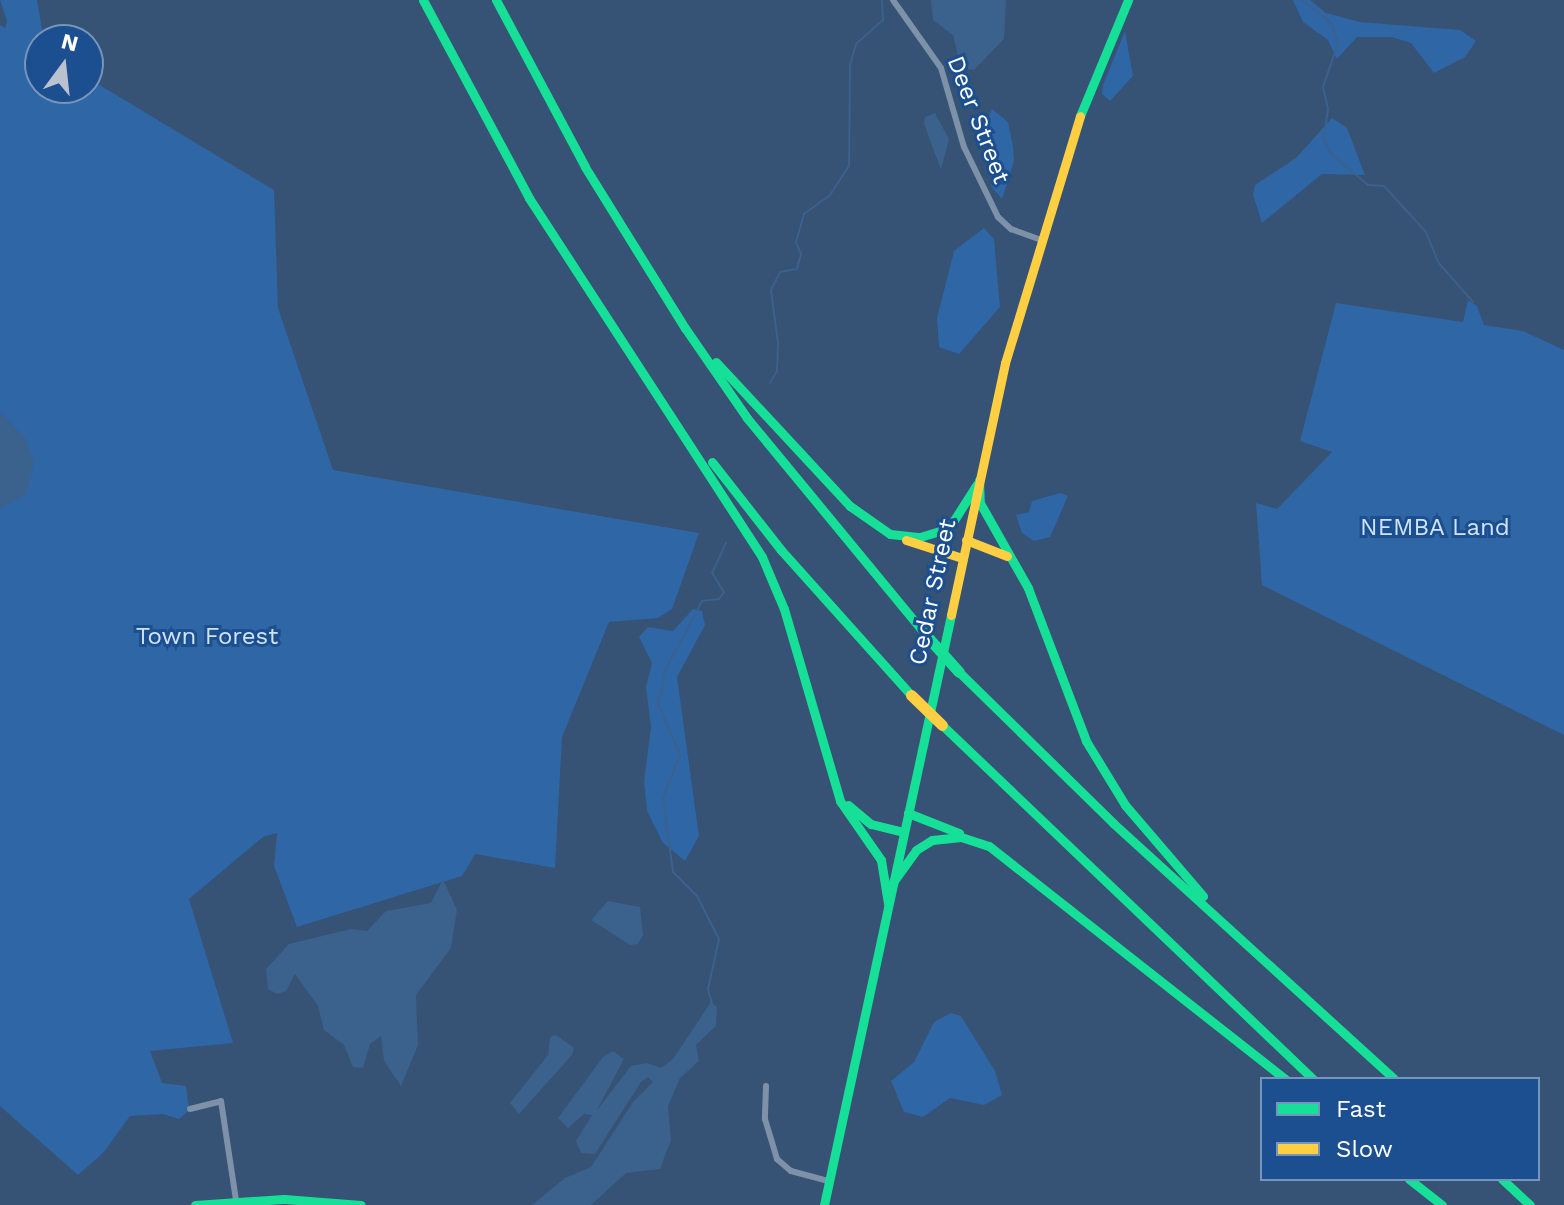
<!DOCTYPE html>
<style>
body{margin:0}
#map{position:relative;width:1564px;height:1205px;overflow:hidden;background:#365274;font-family:"Work Sans",sans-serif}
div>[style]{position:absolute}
.green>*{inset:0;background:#2f66a5}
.water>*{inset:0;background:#3b618d}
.stream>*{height:2px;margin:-1px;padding:0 1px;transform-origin:1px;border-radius:1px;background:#3b618d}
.street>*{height:6px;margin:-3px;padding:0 3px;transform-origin:3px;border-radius:3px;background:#7d92a8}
.fast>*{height:9px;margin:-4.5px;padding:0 4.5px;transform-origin:4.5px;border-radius:4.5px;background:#16e098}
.slow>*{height:9px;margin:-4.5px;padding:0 4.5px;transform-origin:4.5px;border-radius:4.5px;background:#ffcf43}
.fast-bridge>*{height:11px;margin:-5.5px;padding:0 5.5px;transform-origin:5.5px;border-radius:5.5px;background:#16e098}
.slow-bridge>*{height:11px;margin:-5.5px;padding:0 5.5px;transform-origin:5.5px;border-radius:5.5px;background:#ffcf43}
span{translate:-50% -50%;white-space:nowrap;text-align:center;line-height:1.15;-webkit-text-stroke:6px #1b4f8f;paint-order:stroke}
.street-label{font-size:24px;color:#fff}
.park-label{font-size:24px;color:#cfe3fa}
.legend{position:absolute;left:1260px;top:1077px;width:280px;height:104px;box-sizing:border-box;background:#1b4f8f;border:2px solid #7695bc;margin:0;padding:10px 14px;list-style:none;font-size:24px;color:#fff}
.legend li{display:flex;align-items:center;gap:16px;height:40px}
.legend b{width:40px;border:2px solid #7695bc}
.north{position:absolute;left:24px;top:24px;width:80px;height:80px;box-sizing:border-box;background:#1b4f8f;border:2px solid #7695bc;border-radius:50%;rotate:15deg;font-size:22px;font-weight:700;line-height:32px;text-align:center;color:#fff}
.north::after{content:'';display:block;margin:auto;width:28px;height:36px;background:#b9c2ce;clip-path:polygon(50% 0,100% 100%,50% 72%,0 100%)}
</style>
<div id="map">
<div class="green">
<i style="clip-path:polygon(0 0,37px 0,44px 40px,40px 40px,40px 88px,88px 88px,88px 78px,274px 190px,278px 308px,333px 470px,699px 533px,672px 609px,658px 618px,609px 622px,562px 737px,555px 868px,475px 854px,462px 876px,297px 927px,274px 866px,277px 833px,263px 837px,189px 899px,233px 1043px,150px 1051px,162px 1083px,186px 1086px,189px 1110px,179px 1119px,163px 1114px,130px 1116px,103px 1153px,78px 1175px,0 1106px,0 25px,5px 28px,7px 21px)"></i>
<i style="clip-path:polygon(1293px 0,1310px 0,1326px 13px,1360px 22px,1460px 30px,1476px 41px,1465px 57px,1434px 73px,1411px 43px,1392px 37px,1357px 37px,1337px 59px,1328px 40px,1303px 22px)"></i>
<i style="clip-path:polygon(1125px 31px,1133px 76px,1110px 101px,1102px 94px,1103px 85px)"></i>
<i style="clip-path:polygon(992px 109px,1008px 122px,1013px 146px,1014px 161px,1002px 199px,991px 186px,996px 157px,982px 132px)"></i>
<i style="clip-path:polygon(1332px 118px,1347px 128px,1365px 175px,1322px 174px,1262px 223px,1253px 195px,1255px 185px,1296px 158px)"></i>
<i style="clip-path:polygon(984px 228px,994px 239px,1000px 307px,959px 354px,939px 347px,937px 318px,954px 251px)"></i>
<i style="clip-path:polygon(1468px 300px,1477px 306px,1484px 325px,1523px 331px,1564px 350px,1564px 735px,1262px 585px,1256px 503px,1277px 509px,1332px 452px,1300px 441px,1336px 303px,1463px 322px)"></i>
<i style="clip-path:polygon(1060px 493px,1068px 496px,1050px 537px,1034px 541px,1022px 533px,1016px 515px,1029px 512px,1032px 501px)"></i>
<i style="clip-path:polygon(693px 609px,702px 611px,705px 625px,677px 677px,699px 836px,685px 861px,663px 843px,647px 811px,644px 781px,651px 727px,646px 687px,652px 663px,639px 637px,648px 627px,673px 631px)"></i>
<i style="clip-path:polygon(951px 1013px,961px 1016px,995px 1071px,1002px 1095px,984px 1105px,950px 1098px,923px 1117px,904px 1112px,891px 1081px,914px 1062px,934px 1022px)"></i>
</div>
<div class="water">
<i style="clip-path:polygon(931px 0,1006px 0,1004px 39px,974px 70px,961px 68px,953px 35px,933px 20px)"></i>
<i style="clip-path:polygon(935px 113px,949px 139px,941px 170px,924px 124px,925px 117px)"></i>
<i style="clip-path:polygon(0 412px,26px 439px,34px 462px,26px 494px,0 508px)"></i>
<i style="clip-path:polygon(443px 879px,457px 910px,451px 948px,416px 995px,418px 1045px,401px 1086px,384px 1061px,381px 1036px,370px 1044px,363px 1068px,353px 1067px,344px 1045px,324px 1030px,318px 1006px,295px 974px,286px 991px,277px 994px,268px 989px,266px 969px,289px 944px,351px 929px,367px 931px,386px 911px,431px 903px)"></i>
<i style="clip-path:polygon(608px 901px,640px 907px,643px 935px,638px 944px,630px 945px,591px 920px)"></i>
<i style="clip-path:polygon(711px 1002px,717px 1007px,716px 1026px,696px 1045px,699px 1061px,680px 1078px,668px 1106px,671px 1140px,660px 1169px,626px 1173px,591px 1205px,532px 1205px,565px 1178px,591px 1167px,633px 1102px,653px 1082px,648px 1077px,641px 1082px,595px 1154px,581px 1153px,576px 1141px,592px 1115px,584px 1114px,568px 1128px,558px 1118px,603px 1057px,613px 1051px,624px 1059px,597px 1110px,631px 1066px,647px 1063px,661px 1068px,673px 1059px)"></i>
<i style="clip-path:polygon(556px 1035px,574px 1048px,572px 1055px,519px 1114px,510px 1103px,548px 1055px,550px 1037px)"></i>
</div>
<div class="stream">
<i style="left:1302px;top:0;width:37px;rotate:38deg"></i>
<i style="left:1331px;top:23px;width:21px;rotate:71deg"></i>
<i style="left:1338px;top:43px;width:46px;rotate:108.8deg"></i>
<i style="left:1323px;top:87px;width:23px;rotate:77deg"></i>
<i style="left:1328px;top:109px;width:30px;rotate:98deg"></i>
<i style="left:1324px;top:139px;width:17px;rotate:65deg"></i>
<i style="left:1331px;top:154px;width:48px;rotate:40deg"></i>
<i style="left:1368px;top:185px;width:16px;rotate:4deg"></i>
<i style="left:1384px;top:186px;width:62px;rotate:47.6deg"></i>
<i style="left:1426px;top:232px;width:32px;rotate:68deg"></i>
<i style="left:1438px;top:262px;width:53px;rotate:48.8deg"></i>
<i style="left:770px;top:383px;width:14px;rotate:-60deg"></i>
<i style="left:777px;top:371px;width:28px;rotate:-88deg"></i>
<i style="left:778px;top:343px;width:53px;rotate:-97.5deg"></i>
<i style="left:771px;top:290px;width:20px;rotate:-63deg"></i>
<i style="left:780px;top:272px;width:17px;rotate:-10deg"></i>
<i style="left:797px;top:269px;width:16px;rotate:-75deg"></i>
<i style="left:801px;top:254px;width:13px;rotate:-113deg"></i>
<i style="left:796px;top:242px;width:29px;rotate:-74deg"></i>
<i style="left:804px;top:214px;width:32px;rotate:-36deg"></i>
<i style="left:830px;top:195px;width:35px;rotate:-57deg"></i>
<i style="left:849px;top:166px;width:101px;rotate:-89.4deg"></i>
<i style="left:850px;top:65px;width:22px;rotate:-74deg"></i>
<i style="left:856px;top:44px;width:36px;rotate:-42deg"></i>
<i style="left:883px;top:20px;width:20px;rotate:-93deg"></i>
<i style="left:712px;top:1004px;width:16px;rotate:-105deg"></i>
<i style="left:708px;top:989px;width:51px;rotate:-77.6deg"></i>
<i style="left:719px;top:939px;width:48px;rotate:-117.1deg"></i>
<i style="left:697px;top:896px;width:34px;rotate:-135deg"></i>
<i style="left:673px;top:872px;width:75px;rotate:-97.7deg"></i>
<i style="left:663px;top:798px;width:46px;rotate:-68.4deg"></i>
<i style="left:680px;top:755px;width:56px;rotate:-113.3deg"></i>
<i style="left:658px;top:704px;width:36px;rotate:-77deg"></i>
<i style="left:666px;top:669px;width:77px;rotate:-62.1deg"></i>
<i style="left:702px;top:601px;width:17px;rotate:-7deg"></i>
<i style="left:719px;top:599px;width:9px;rotate:-54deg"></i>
<i style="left:724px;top:592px;width:22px;rotate:-122deg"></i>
<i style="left:712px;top:573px;width:33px;rotate:-65deg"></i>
</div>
<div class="street">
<i style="left:893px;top:0;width:83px;rotate:54.8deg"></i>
<i style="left:941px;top:68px;width:82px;rotate:73.8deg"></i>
<i style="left:964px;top:147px;width:78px;rotate:64.1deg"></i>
<i style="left:998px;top:217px;width:18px;rotate:43deg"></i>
<i style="left:1011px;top:229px;width:30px;rotate:20deg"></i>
<i style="left:766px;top:1086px;width:33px;rotate:92deg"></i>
<i style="left:765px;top:1119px;width:42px;rotate:73.3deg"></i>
<i style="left:777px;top:1159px;width:18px;rotate:41deg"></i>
<i style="left:791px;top:1171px;width:39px;rotate:15deg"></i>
<i style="left:190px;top:1109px;width:32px;rotate:-14deg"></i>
<i style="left:221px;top:1101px;width:100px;rotate:81.4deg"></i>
</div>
<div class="fast">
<i style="left:423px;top:0;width:225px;rotate:61.8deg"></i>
<i style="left:529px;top:198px;width:428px;rotate:57deg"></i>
<i style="left:762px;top:557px;width:56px;rotate:67.1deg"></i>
<i style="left:784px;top:609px;width:200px;rotate:73.7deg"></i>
<i style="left:840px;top:801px;width:72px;rotate:55.2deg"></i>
<i style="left:881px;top:860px;width:44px;rotate:80.8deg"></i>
<i style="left:496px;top:0;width:189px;rotate:61.9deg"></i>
<i style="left:585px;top:167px;width:190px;rotate:58.2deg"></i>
<i style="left:685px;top:328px;width:109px;rotate:55.4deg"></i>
<i style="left:747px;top:418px;width:278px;rotate:50.5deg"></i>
<i style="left:1080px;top:116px;width:126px;rotate:-67.5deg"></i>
<i style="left:716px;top:362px;width:197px;rotate:47.1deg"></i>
<i style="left:850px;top:506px;width:49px;rotate:35deg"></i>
<i style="left:890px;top:534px;width:30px;rotate:6deg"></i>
<i style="left:920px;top:537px;width:30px;rotate:-17deg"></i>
<i style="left:949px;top:528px;width:52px;rotate:-57.5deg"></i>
<i style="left:712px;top:462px;width:112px;rotate:51.9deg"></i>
<i style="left:781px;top:550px;width:195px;rotate:48.1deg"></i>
<i style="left:979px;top:480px;width:23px;rotate:88deg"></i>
<i style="left:980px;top:503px;width:98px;rotate:60.5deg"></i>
<i style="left:1028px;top:588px;width:164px;rotate:69.2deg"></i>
<i style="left:1086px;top:741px;width:75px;rotate:58.6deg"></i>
<i style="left:1125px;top:805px;width:120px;rotate:49.4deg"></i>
<i style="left:959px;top:672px;width:216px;rotate:44.4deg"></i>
<i style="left:1113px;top:823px;width:380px;rotate:42.3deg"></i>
<i style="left:942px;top:725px;width:513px;rotate:43.66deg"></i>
<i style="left:848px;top:805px;width:30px;rotate:40deg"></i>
<i style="left:871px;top:824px;width:33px;rotate:14deg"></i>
<i style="left:908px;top:813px;width:55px;rotate:21.4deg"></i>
<i style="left:893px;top:882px;width:39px;rotate:-54deg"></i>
<i style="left:916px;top:850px;width:19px;rotate:-32deg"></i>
<i style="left:932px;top:840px;width:29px;rotate:-6deg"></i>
<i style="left:961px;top:837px;width:29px;rotate:18deg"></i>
<i style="left:989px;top:846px;width:377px;rotate:38.2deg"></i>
<i style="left:1409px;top:1179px;width:42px;rotate:38.2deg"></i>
<i style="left:1502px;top:1179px;width:38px;rotate:43deg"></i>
<i style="left:195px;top:1205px;width:89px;rotate:-3.9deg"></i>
<i style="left:284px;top:1199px;width:77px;rotate:4.5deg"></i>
<i style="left:824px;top:1205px;width:604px;rotate:-77.85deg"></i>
</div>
<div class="slow">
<i style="left:906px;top:540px;width:59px;rotate:17.8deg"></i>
<i style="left:966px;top:540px;width:44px;rotate:21.3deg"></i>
<i style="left:951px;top:615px;width:258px;rotate:-77.9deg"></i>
<i style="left:1005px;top:363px;width:258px;rotate:-73.1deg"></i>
</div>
<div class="fast-bridge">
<i style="left:924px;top:633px;width:52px;rotate:48.1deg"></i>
</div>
<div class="slow-bridge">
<i style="left:911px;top:695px;width:43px;rotate:44.1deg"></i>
</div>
<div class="street-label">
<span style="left:978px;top:120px;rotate:69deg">Deer Street</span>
<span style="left:933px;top:592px;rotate:-78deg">Cedar Street</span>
</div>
<div class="park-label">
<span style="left:1435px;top:528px">NEMBA Land</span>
<span style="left:207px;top:637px">Town Forest</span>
</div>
<ul class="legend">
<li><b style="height:10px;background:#16e098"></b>Fast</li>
<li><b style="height:10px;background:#ffcf43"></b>Slow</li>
</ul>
<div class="north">N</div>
</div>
